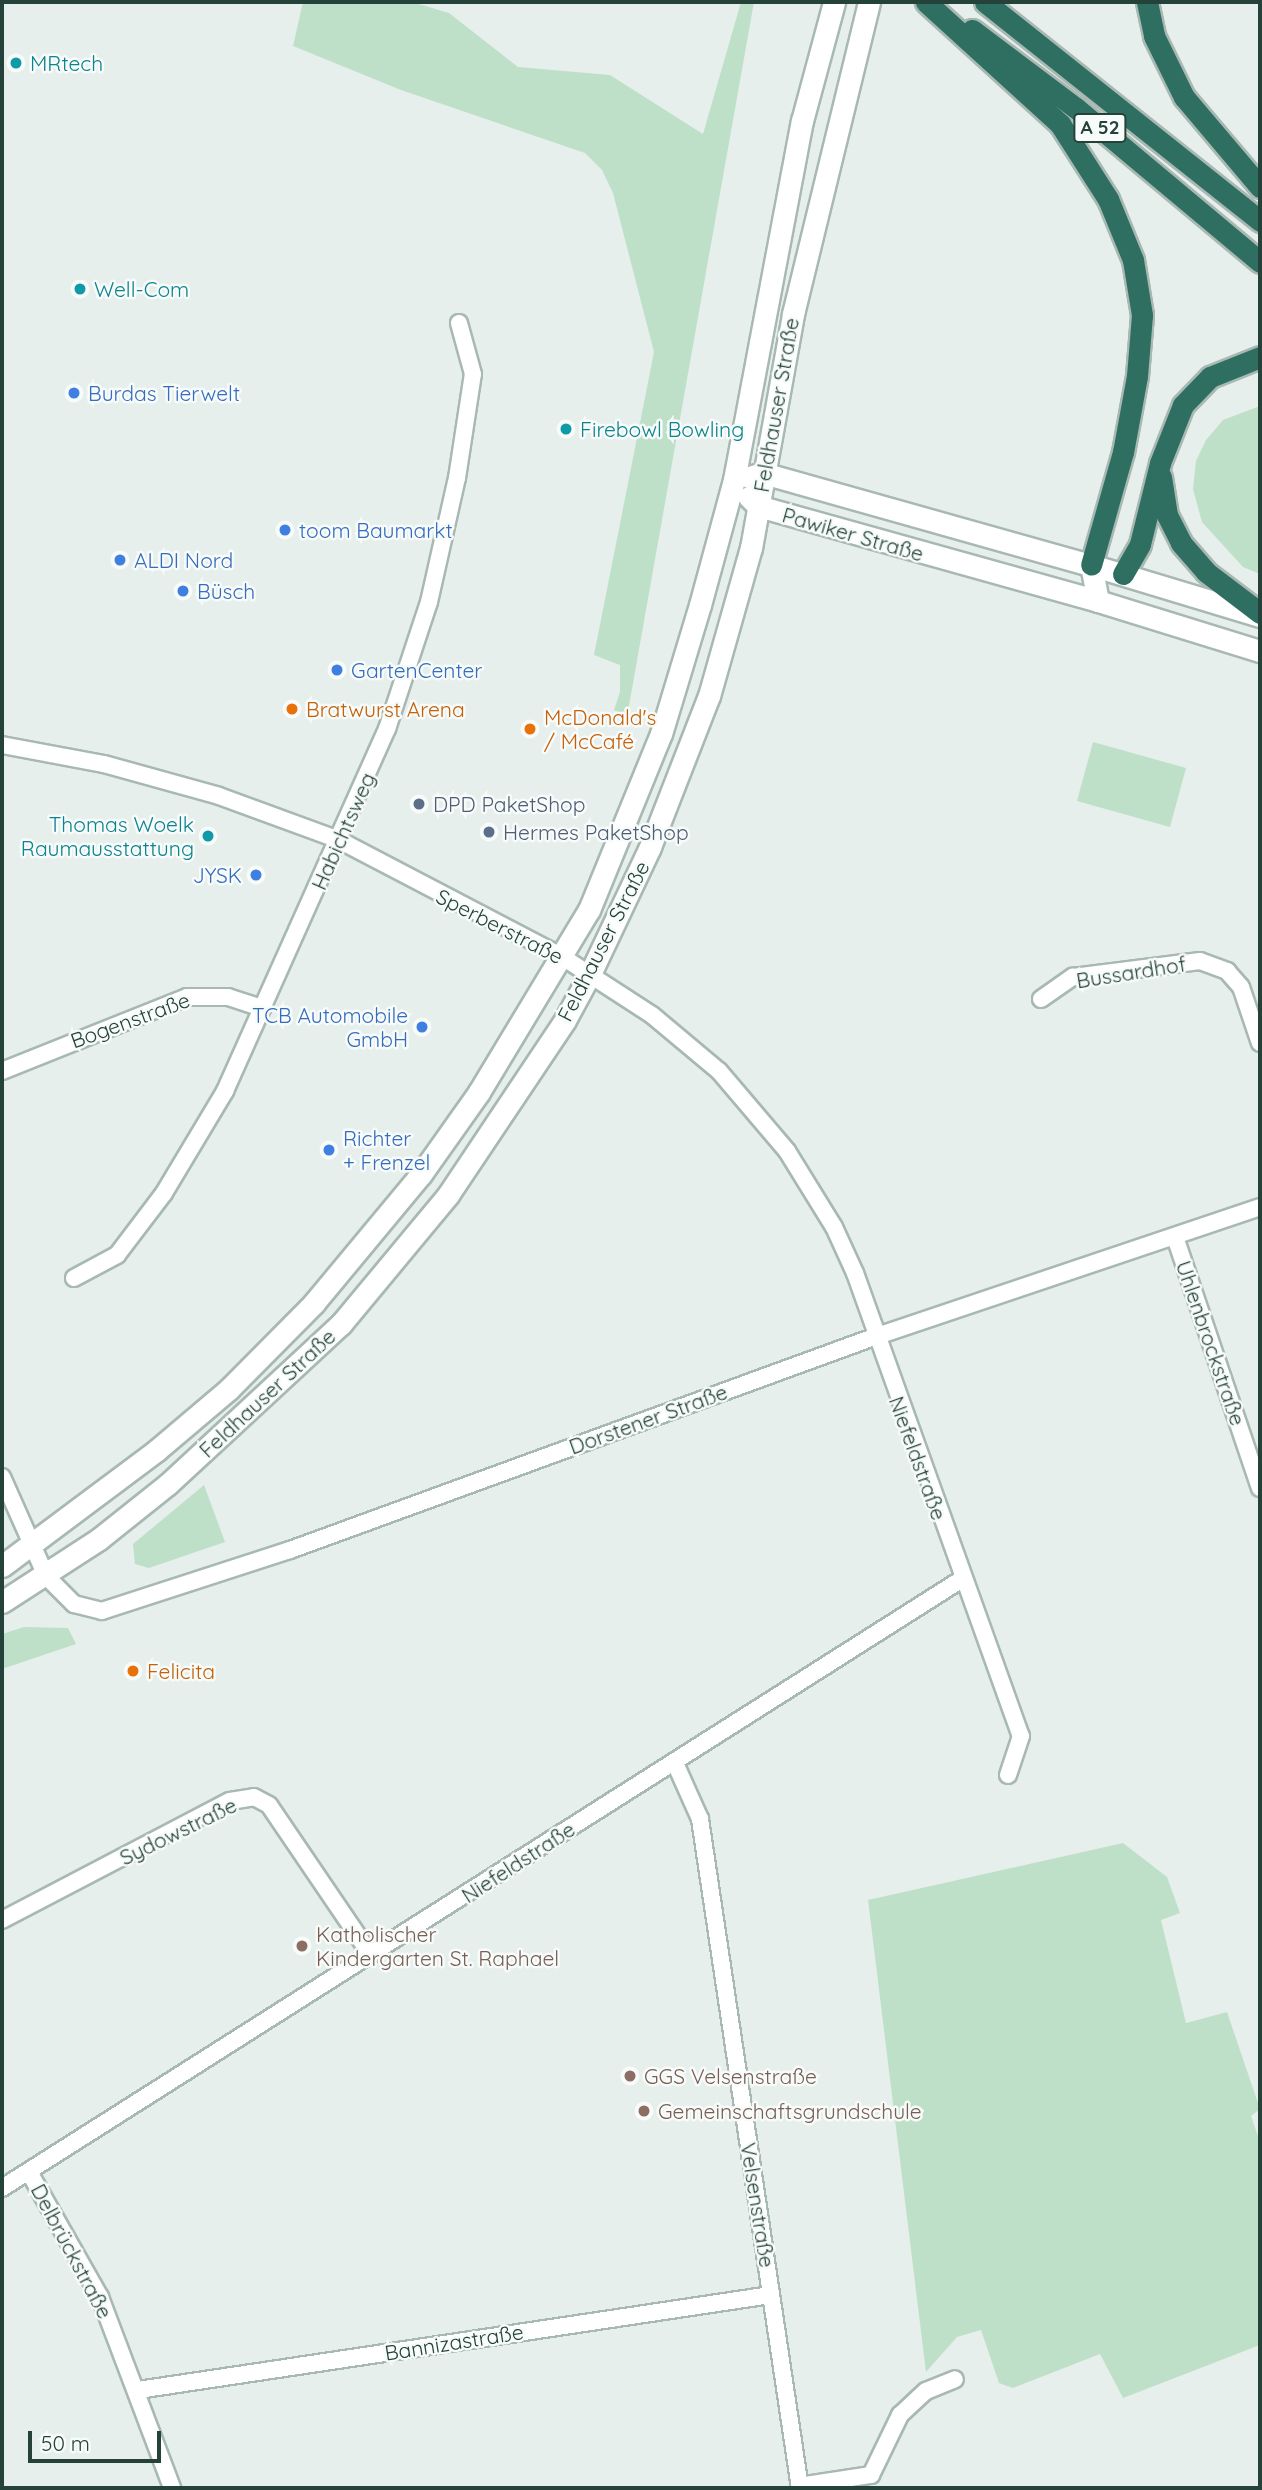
<!DOCTYPE html>
<meta charset="utf-8">
<style>
body{margin:0}
#map{position:relative;width:1262px;height:2490px;overflow:hidden;background:#e6efeb;font-family:Quicksand,sans-serif}
div>[style]{position:absolute}
.green>*{inset:0;background:#bfe0c8}
.roads{filter:drop-shadow(2px 0 #a8b8b2) drop-shadow(-2px 0 #a8b8b2) drop-shadow(0 2px #a8b8b2) drop-shadow(0 -2px #a8b8b2)}
.minor>*{height:16px;margin:-8px;padding:0 8px;transform-origin:8px;border-radius:8px;background:#fff}
.tertiary>*{height:21px;margin:-10.5px;padding:0 10.5px;transform-origin:10.5px;border-radius:10.5px;background:#fff}
.secondary>*{height:21px;margin:-10.5px;padding:0 10.5px;transform-origin:10.5px;border-radius:10.5px;background:#fff}
.motorway>*{height:21px;margin:-10.5px;padding:0 10.5px;transform-origin:10.5px;border-radius:10.5px;background:#2f6f62}
.dots>*{width:19px;height:19px;translate:-50% -50%;box-sizing:border-box;border:4px solid #f7fbf9;border-radius:50%}
span{translate:-50% -50%;white-space:nowrap;text-align:center;line-height:1.15;-webkit-text-stroke:5px #f7fbf9;paint-order:stroke}
.shield-label span{padding:2px 5px;background:#f7fbf9;border:2px solid;border-radius:5px;-webkit-text-stroke-width:0}
.shield-label{font-size:19px;color:#24423a;font-weight:700}
.culture-label{font-size:21px;color:#0d838f}
.left{translate:0 -50%;text-align:left}
.right{translate:-100% -50%;text-align:right}
.shop-label{font-size:21px;color:#366cbe}
.street-label{font-size:21px;color:#24423a}
.food-label{font-size:21px;color:#c56008}
.service-label{font-size:21px;color:#4e5e75}
.education-label{font-size:21px;color:#785e54}
.frame{position:absolute;inset:0;border:4px solid #24423a;pointer-events:none}
.scale{position:absolute;left:28px;top:2431px;width:133px;height:32px;box-sizing:border-box;border:4px solid #24423a;border-top:0;padding-left:9px;font-size:21px;line-height:24px;white-space:nowrap;color:#24423a;-webkit-text-stroke:5px #f7fbf9;paint-order:stroke}
</style>
<div id="map">
<div class="green">
<i style="clip-path:polygon(303px 2px,412px 2px,449px 13px,518px 67px,610px 75px,703px 134px,741px 2px,754px 2px,627px 717px,614px 710px,620px 692px,620px 665px,594px 655px,654px 352px,613px 193px,602px 170px,585px 153px,401px 90px,293px 46px)"></i>
<i style="clip-path:polygon(1260px 406px,1260px 574px,1243px 567px,1202px 522px,1193px 489px,1196px 461px,1206px 440px,1223px 420px)"></i>
<i style="clip-path:polygon(1093px 742px,1186px 768px,1170px 827px,1077px 801px)"></i>
<i style="clip-path:polygon(204px 1485px,225px 1542px,149px 1568px,135px 1564px,133px 1544px)"></i>
<i style="clip-path:polygon(24px 1627px,68px 1628px,76px 1644px,2px 1669px,2px 1634px)"></i>
<i style="clip-path:polygon(1123px 1843px,1167px 1877px,1180px 1913px,1161px 1920px,1186px 2023px,1227px 2012px,1260px 2109px,1251px 2116px,1260px 2142px,1260px 2345px,1123px 2398px,1100px 2354px,1013px 2388px,999px 2383px,981px 2330px,957px 2337px,926px 2372px,868px 1900px)"></i>
</div>
<div class="roads">
<div class="minor">
<i style="left:2px;top:745px;width:104px;rotate:10.6deg"></i>
<i style="left:104px;top:764px;width:119px;rotate:15.5deg"></i>
<i style="left:219px;top:796px;width:128px;rotate:20.1deg"></i>
<i style="left:339px;top:840px;width:250px;rotate:27.6deg"></i>
<i style="left:561px;top:956px;width:108px;rotate:33deg"></i>
<i style="left:652px;top:1015px;width:87px;rotate:39.9deg"></i>
<i style="left:719px;top:1071px;width:105px;rotate:49.6deg"></i>
<i style="left:787px;top:1151px;width:89px;rotate:58.3deg"></i>
<i style="left:834px;top:1227px;width:51px;rotate:65.5deg"></i>
<i style="left:855px;top:1273px;width:492px;rotate:70.3deg"></i>
<i style="left:1021px;top:1736px;width:41px;rotate:108.4deg"></i>
<i style="left:1041px;top:999px;width:39px;rotate:-35deg"></i>
<i style="left:1073px;top:977px;width:128px;rotate:-7.2deg"></i>
<i style="left:1200px;top:961px;width:29px;rotate:20deg"></i>
<i style="left:1227px;top:971px;width:21px;rotate:49deg"></i>
<i style="left:1241px;top:987px;width:59px;rotate:71.3deg"></i>
<i style="left:2px;top:1071px;width:199px;rotate:-21.8deg"></i>
<i style="left:187px;top:997px;width:41px"></i>
<i style="left:228px;top:997px;width:36px;rotate:18deg"></i>
<i style="left:1175px;top:1237px;width:265px;rotate:71.3deg"></i>
<i style="left:74px;top:1278px;width:49px;rotate:-28.1deg"></i>
<i style="left:117px;top:1255px;width:78px;rotate:-52.8deg"></i>
<i style="left:164px;top:1193px;width:119px;rotate:-59.1deg"></i>
<i style="left:225px;top:1091px;width:397px;rotate:-65.9deg"></i>
<i style="left:387px;top:729px;width:134px;rotate:-71.7deg"></i>
<i style="left:429px;top:602px;width:127px;rotate:-77.3deg"></i>
<i style="left:457px;top:478px;width:105px;rotate:-81.3deg"></i>
<i style="left:473px;top:374px;width:53px;rotate:-105.4deg"></i>
<i style="left:2px;top:1477px;width:108px;rotate:66deg"></i>
<i style="left:46px;top:1576px;width:40px;rotate:45deg"></i>
<i style="left:74px;top:1604px;width:29px;rotate:14deg"></i>
<i style="left:102px;top:1611px;width:198px;rotate:-18deg"></i>
<i style="left:290px;top:1550px;width:622px;rotate:-20.04deg"></i>
<i style="left:874px;top:1337px;width:407px;rotate:-18.6deg"></i>
<i style="left:675px;top:1763px;width:61px;rotate:65.9deg"></i>
<i style="left:700px;top:1819px;width:676px;rotate:81.5deg"></i>
<i style="left:2px;top:1920px;width:257px;rotate:-27.6deg"></i>
<i style="left:230px;top:1801px;width:24px;rotate:-9deg"></i>
<i style="left:254px;top:1797px;width:17px;rotate:28deg"></i>
<i style="left:269px;top:1805px;width:181px;rotate:55.8deg"></i>
<i style="left:29px;top:2172px;width:144px;rotate:60.4deg"></i>
<i style="left:100px;top:2297px;width:204px;rotate:69.3deg"></i>
<i style="left:2px;top:2188px;width:1137px;rotate:-32.39deg"></i>
<i style="left:138px;top:2390px;width:640px;rotate:-8.54deg"></i>
<i style="left:799px;top:2486px;width:73px;rotate:-8.7deg"></i>
<i style="left:871px;top:2475px;width:67px;rotate:-64.2deg"></i>
<i style="left:900px;top:2415px;width:35px;rotate:-43deg"></i>
<i style="left:926px;top:2391px;width:31px;rotate:-22deg"></i>
</div>
<div class="tertiary">
<i style="left:1098px;top:601px;width:37px;rotate:-101deg"></i>
<i style="left:1091px;top:565px;width:177px;rotate:16.8deg"></i>
<i style="left:1098px;top:601px;width:170px;rotate:17.2deg"></i>
</div>
<div class="secondary">
<i style="left:749px;top:477px;width:15px;rotate:-16deg"></i>
<i style="left:763px;top:473px;width:341px;rotate:15.7deg"></i>
<i style="left:749px;top:497px;width:13px;rotate:45deg"></i>
<i style="left:758px;top:506px;width:353px;rotate:15.6deg"></i>
<i style="left:2px;top:1566px;width:194px;rotate:-36.8deg"></i>
<i style="left:157px;top:1450px;width:94px;rotate:-40.3deg"></i>
<i style="left:229px;top:1389px;width:121px;rotate:-45.3deg"></i>
<i style="left:314px;top:1303px;width:168px;rotate:-50.3deg"></i>
<i style="left:421px;top:1174px;width:100px;rotate:-54.7deg"></i>
<i style="left:479px;top:1092px;width:213px;rotate:-58.9deg"></i>
<i style="left:589px;top:910px;width:190px;rotate:-67.8deg"></i>
<i style="left:661px;top:734px;width:135px;rotate:-73.2deg"></i>
<i style="left:700px;top:605px;width:130px;rotate:-74.8deg"></i>
<i style="left:734px;top:480px;width:365px;rotate:-79.3deg"></i>
<i style="left:802px;top:121px;width:123px;rotate:-74.9deg"></i>
<i style="left:2px;top:1602px;width:116px;rotate:-33deg"></i>
<i style="left:99px;top:1539px;width:88px;rotate:-38.6deg"></i>
<i style="left:168px;top:1484px;width:236px;rotate:-42.8deg"></i>
<i style="left:341px;top:1324px;width:168px;rotate:-50.3deg"></i>
<i style="left:448px;top:1195px;width:211px;rotate:-56.2deg"></i>
<i style="left:565px;top:1020px;width:52px;rotate:-61.5deg"></i>
<i style="left:590px;top:974px;width:140px;rotate:-64.7deg"></i>
<i style="left:650px;top:847px;width:162px;rotate:-68.7deg"></i>
<i style="left:709px;top:696px;width:154px;rotate:-74.2deg"></i>
<i style="left:751px;top:548px;width:238px;rotate:-79.8deg"></i>
<i style="left:793px;top:314px;width:321px;rotate:-76.3deg"></i>
</div>
<div class="motorway">
<i style="left:926px;top:2px;width:181px;rotate:42.3deg"></i>
<i style="left:1060px;top:124px;width:89px;rotate:57.4deg"></i>
<i style="left:1108px;top:199px;width:66px;rotate:67.7deg"></i>
<i style="left:1133px;top:260px;width:56px;rotate:80.7deg"></i>
<i style="left:1142px;top:315px;width:61px;rotate:94.7deg"></i>
<i style="left:1137px;top:376px;width:77px;rotate:100.4deg"></i>
<i style="left:1123px;top:452px;width:117px;rotate:105.8deg"></i>
<i style="left:985px;top:2px;width:352px;rotate:38.5deg"></i>
<i style="left:1147px;top:2px;width:35px;rotate:78deg"></i>
<i style="left:1154px;top:36px;width:68px;rotate:63.8deg"></i>
<i style="left:1184px;top:97px;width:118px;rotate:49.8deg"></i>
<i style="left:972px;top:30px;width:130px;rotate:36.9deg"></i>
<i style="left:1076px;top:108px;width:240px;rotate:39.9deg"></i>
<i style="left:1161px;top:477px;width:38px;rotate:81deg"></i>
<i style="left:1167px;top:515px;width:31px;rotate:63deg"></i>
<i style="left:1181px;top:543px;width:38px;rotate:49deg"></i>
<i style="left:1206px;top:572px;width:68px;rotate:37.2deg"></i>
<i style="left:1123px;top:574px;width:34px;rotate:-60deg"></i>
<i style="left:1140px;top:544px;width:83px;rotate:-76.1deg"></i>
<i style="left:1160px;top:463px;width:62px;rotate:-68.4deg"></i>
<i style="left:1183px;top:405px;width:39px;rotate:-46deg"></i>
<i style="left:1210px;top:377px;width:54px;rotate:-21.8deg"></i>
</div>
</div>
<div class="dots">
<i style="left:16px;top:63px;background:#0f9aa8"></i>
<i style="left:80px;top:289px;background:#0f9aa8"></i>
<i style="left:74px;top:393px;background:#3f7fe0"></i>
<i style="left:566px;top:429px;background:#0f9aa8"></i>
<i style="left:285px;top:530px;background:#3f7fe0"></i>
<i style="left:120px;top:560px;background:#3f7fe0"></i>
<i style="left:183px;top:591px;background:#3f7fe0"></i>
<i style="left:337px;top:670px;background:#3f7fe0"></i>
<i style="left:292px;top:709px;background:#e8710a"></i>
<i style="left:530px;top:729px;background:#e8710a"></i>
<i style="left:419px;top:804px;background:#5c6f8a"></i>
<i style="left:489px;top:832px;background:#5c6f8a"></i>
<i style="left:208px;top:836px;background:#0f9aa8"></i>
<i style="left:256px;top:875px;background:#3f7fe0"></i>
<i style="left:422px;top:1027px;background:#3f7fe0"></i>
<i style="left:329px;top:1150px;background:#3f7fe0"></i>
<i style="left:133px;top:1671px;background:#e8710a"></i>
<i style="left:302px;top:1946px;background:#8d6e63"></i>
<i style="left:630px;top:2076px;background:#8d6e63"></i>
<i style="left:644px;top:2111px;background:#8d6e63"></i>
</div>
<div class="shield-label">
<span style="left:1100px;top:128px">A 52</span>
</div>
<div class="culture-label">
<span class="left" style="left:30px;top:63px">MRtech</span>
<span class="left" style="left:94px;top:289px">Well-Com</span>
<span class="left" style="left:580px;top:429px">Firebowl Bowling</span>
<span class="right" style="left:194px;top:836px">Thomas Woelk<br>Raumausstattung</span>
</div>
<div class="shop-label">
<span class="left" style="left:88px;top:393px">Burdas Tierwelt</span>
<span class="left" style="left:299px;top:530px">toom Baumarkt</span>
<span class="left" style="left:134px;top:560px">ALDI Nord</span>
<span class="left" style="left:197px;top:591px">Büsch</span>
<span class="left" style="left:351px;top:670px">GartenCenter</span>
<span class="right" style="left:242px;top:875px">JYSK</span>
<span class="right" style="left:408px;top:1027px">TCB Automobile<br>GmbH</span>
<span class="left" style="left:343px;top:1150px">Richter<br>+ Frenzel</span>
</div>
<div class="street-label">
<span style="left:776px;top:405px;rotate:-80deg">Feldhauser Straße</span>
<span style="left:853px;top:534px;rotate:16deg">Pawiker Straße</span>
<span style="left:343px;top:831px;rotate:-66deg">Habichtsweg</span>
<span style="left:500px;top:926px;rotate:27deg">Sperberstraße</span>
<span style="left:603px;top:941px;rotate:-63deg">Feldhauser Straße</span>
<span style="left:1131px;top:972px;rotate:-9deg">Bussardhof</span>
<span style="left:130px;top:1020px;rotate:-20deg">Bogenstraße</span>
<span style="left:1211px;top:1343px;rotate:71deg">Uhlenbrockstraße</span>
<span style="left:267px;top:1393px;rotate:-43deg">Feldhauser Straße</span>
<span style="left:648px;top:1419px;rotate:-20deg">Dorstener Straße</span>
<span style="left:918px;top:1458px;rotate:70deg">Niefeldstraße</span>
<span style="left:178px;top:1831px;rotate:-26deg">Sydowstraße</span>
<span style="left:518px;top:1862px;rotate:-33deg">Niefeldstraße</span>
<span style="left:758px;top:2205px;rotate:81deg">Velsenstraße</span>
<span style="left:72px;top:2251px;rotate:62deg">Delbrückstraße</span>
<span style="left:454px;top:2342px;rotate:-9deg">Bannizastraße</span>
</div>
<div class="food-label">
<span class="left" style="left:306px;top:709px">Bratwurst Arena</span>
<span class="left" style="left:544px;top:729px">McDonald's<br>/ McCafé</span>
<span class="left" style="left:147px;top:1671px">Felicita</span>
</div>
<div class="service-label">
<span class="left" style="left:433px;top:804px">DPD PaketShop</span>
<span class="left" style="left:503px;top:832px">Hermes PaketShop</span>
</div>
<div class="education-label">
<span class="left" style="left:316px;top:1946px">Katholischer<br>Kindergarten St. Raphael</span>
<span class="left" style="left:644px;top:2076px">GGS Velsenstraße</span>
<span class="left" style="left:658px;top:2111px">Gemeinschaftsgrundschule</span>
</div>
<div class="frame"></div>
<div class="scale">50 m</div>
</div>
